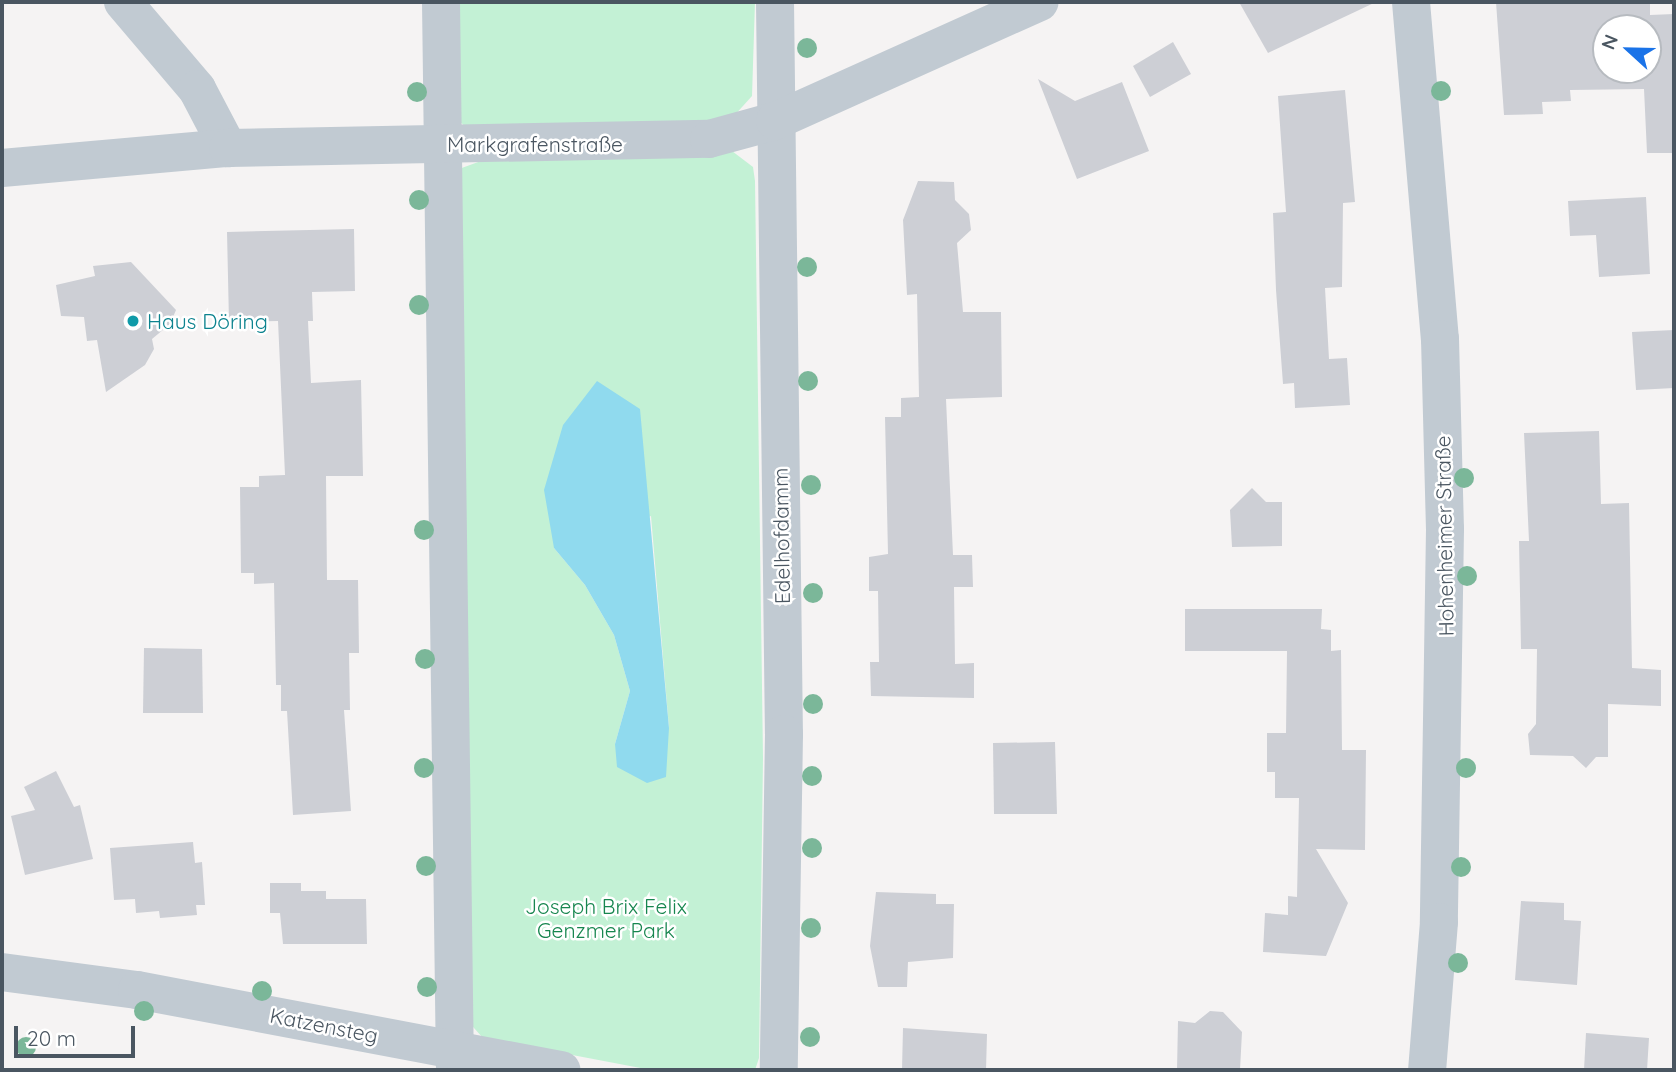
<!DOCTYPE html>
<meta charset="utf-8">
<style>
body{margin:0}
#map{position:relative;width:1676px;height:1072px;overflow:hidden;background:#f5f3f3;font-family:Quicksand,sans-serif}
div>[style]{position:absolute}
.green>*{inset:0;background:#c3f1d5}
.water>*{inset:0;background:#90daee}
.building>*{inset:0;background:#cdcfd5}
.minor>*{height:38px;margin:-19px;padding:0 19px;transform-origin:19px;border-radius:19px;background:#c1cad2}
.trees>*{width:20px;height:20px;margin:-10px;border-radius:50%;background:#7bb799}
.dots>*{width:19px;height:19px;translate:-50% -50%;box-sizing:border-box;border:4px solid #fff;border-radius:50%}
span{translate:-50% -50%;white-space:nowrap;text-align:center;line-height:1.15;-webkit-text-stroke:5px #fff;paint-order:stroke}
.street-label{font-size:21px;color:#4a5661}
.culture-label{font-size:21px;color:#0d838f}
.left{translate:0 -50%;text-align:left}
.park-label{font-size:21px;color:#17864f}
.frame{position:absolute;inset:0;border:4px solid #4a5661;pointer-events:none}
.north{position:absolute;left:1592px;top:14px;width:70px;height:70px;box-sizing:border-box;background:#fff;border:2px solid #b7bbc0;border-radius:50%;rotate:292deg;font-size:19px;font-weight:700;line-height:28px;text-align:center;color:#4a5661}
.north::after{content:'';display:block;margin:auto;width:24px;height:32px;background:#1a73e8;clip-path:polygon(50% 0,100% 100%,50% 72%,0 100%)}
.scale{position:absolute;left:14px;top:1026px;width:121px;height:32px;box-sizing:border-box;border:4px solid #4a5661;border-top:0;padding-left:9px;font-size:21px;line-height:24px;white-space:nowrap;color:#4a5661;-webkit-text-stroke:5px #fff;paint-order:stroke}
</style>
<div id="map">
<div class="green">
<i style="clip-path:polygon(448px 2px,755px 2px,752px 96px,733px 117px,699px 122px,465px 126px,456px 119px)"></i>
<i style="clip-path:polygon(evenodd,732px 151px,753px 167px,755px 181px,763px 758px,759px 1058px,755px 1070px,651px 1070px,483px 1038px,465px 1018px,459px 169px,481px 161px,732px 151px,651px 516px,669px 728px,615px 744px,630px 691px,614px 635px,585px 585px,554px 548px,651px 516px)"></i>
</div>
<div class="water">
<i style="clip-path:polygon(597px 381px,640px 409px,669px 728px,666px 777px,647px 783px,617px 767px,615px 744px,630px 691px,614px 635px,585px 585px,554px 548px,544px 490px,563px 425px)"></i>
</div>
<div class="building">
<i style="clip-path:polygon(1239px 2px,1376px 2px,1268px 53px)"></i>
<i style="clip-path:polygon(evenodd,1496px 2px,1650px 2px,1650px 15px,1674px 14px,1674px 153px,1647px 153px,1644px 89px,1570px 90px,1571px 101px,1542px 102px,1543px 114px,1504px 115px,1496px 2px,1606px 28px,1648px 28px,1648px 70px,1606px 70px,1606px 28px)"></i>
<i style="clip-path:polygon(1173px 42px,1191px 74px,1150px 97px,1133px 66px)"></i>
<i style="clip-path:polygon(1038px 79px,1075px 101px,1122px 82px,1149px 151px,1077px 179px)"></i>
<i style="clip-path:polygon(1345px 90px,1355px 202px,1343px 203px,1342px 287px,1325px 288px,1329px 359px,1347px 358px,1350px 405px,1295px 408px,1294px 383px,1283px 384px,1276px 290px,1273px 213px,1286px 212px,1278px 96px)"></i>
<i style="clip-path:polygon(918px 181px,954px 182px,955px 200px,969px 214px,971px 230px,957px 243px,963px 312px,1001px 312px,1002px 397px,946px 399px,953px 555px,972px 555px,973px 587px,954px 587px,955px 664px,974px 663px,974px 698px,871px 696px,870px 662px,879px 662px,878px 591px,869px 591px,869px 557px,888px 554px,885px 417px,901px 417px,901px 398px,919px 397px,917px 294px,907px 295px,903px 220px)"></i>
<i style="clip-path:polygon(1646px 197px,1650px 274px,1599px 277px,1596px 235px,1570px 236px,1568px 201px)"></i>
<i style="clip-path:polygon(354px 229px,355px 291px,312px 292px,313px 321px,308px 321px,311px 383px,361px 380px,363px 476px,326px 476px,327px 580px,358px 580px,359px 653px,349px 653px,350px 710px,344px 710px,351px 811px,293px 815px,287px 711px,281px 711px,281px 685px,276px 685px,274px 583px,254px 584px,254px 573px,241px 573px,240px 487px,259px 487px,259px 476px,285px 475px,278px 321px,229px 322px,227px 232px)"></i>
<i style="clip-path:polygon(131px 262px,176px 310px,170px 324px,152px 339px,154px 349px,145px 365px,106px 392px,97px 340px,87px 341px,84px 317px,61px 316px,56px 285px,95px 276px,93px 266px)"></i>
<i style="clip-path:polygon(1674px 330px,1674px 388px,1636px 390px,1632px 332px)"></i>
<i style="clip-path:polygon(1599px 431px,1601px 504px,1629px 503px,1632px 668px,1661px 670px,1661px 706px,1608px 704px,1608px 757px,1596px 757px,1586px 768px,1573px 756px,1530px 755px,1528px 734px,1536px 724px,1537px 649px,1521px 649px,1519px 541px,1529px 541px,1524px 433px)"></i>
<i style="clip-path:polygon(1252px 488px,1266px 502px,1282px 502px,1282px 546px,1232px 547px,1230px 510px)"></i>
<i style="clip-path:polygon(1185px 609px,1322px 609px,1321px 629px,1331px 630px,1331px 651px,1341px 650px,1342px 750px,1366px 750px,1365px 850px,1316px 849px,1348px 903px,1326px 956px,1263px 952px,1265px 913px,1288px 915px,1288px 896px,1297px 897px,1299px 798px,1275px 798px,1275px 772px,1267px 772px,1267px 733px,1286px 733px,1287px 651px,1185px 651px)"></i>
<i style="clip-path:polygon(144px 648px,202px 649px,203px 713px,143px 713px)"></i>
<i style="clip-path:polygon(1055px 742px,1057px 814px,994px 814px,993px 743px)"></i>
<i style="clip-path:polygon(56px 771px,74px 807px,80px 805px,93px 859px,25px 875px,11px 816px,35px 810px,24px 787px)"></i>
<i style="clip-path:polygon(193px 842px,195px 863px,202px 862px,205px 905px,196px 905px,197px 915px,160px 918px,159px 911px,136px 913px,135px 899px,114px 900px,110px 848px)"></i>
<i style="clip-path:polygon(270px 883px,301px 883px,301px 891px,326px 891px,326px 899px,366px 899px,367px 944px,283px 944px,280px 913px,270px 913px)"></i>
<i style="clip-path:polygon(876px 892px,936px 894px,936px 904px,954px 904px,953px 958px,908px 962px,907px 987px,878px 987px,870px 946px)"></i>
<i style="clip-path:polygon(1521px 901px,1564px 903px,1564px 920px,1581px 921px,1577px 985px,1515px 980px)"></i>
<i style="clip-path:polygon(1210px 1011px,1223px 1012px,1242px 1032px,1240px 1070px,1177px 1070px,1178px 1021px,1195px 1023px)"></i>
<i style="clip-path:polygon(903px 1028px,987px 1034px,986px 1070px,902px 1070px)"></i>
<i style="clip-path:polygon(1586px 1033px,1649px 1038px,1647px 1070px,1584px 1070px)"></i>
</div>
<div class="minor">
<i style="left:123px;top:2px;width:114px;rotate:49.6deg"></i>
<i style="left:197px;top:89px;width:67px;rotate:62.3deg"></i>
<i style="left:441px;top:2px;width:1068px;rotate:89.25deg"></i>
<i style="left:775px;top:2px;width:732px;rotate:89.3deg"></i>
<i style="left:784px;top:734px;width:336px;rotate:90.9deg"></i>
<i style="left:1411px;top:2px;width:338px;rotate:85.1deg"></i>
<i style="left:1440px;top:339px;width:190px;rotate:88.5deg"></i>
<i style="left:1445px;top:529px;width:393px;rotate:90.9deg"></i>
<i style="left:1439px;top:922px;width:148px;rotate:94.6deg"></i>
<i style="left:2px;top:168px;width:227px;rotate:-5.1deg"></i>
<i style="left:228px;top:148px;width:481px;rotate:-1.1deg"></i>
<i style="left:709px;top:139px;width:68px;rotate:-15.3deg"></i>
<i style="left:775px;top:121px;width:290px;rotate:-24.2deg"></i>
<i style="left:2px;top:972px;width:136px;rotate:7.6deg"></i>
<i style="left:137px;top:990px;width:432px;rotate:10.7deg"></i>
</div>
<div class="trees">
<i style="left:807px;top:48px"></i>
<i style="left:1441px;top:91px"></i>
<i style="left:417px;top:92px"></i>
<i style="left:419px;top:200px"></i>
<i style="left:807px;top:267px"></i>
<i style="left:419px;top:305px"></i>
<i style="left:808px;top:381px"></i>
<i style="left:1464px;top:478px"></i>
<i style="left:811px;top:485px"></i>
<i style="left:424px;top:530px"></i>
<i style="left:1467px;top:576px"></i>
<i style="left:813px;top:593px"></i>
<i style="left:425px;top:659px"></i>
<i style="left:813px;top:704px"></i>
<i style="left:424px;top:768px"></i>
<i style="left:1466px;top:768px"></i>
<i style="left:812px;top:776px"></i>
<i style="left:812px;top:848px"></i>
<i style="left:426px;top:866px"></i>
<i style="left:1461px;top:867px"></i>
<i style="left:811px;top:928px"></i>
<i style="left:1458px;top:963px"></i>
<i style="left:427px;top:987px"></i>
<i style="left:262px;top:991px"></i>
<i style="left:144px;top:1011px"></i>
<i style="left:810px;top:1037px"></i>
<i style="left:26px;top:1047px"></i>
</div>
<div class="dots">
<i style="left:133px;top:321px;background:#0f9aa8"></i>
</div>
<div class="street-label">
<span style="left:535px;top:144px">Markgrafenstraße</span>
<span style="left:781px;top:536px;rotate:-91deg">Edelhofdamm</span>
<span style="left:1444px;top:536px;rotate:-91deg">Hohenheimer Straße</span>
<span style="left:324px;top:1025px;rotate:11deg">Katzensteg</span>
</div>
<div class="culture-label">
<span class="left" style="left:147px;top:321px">Haus Döring</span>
</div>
<div class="park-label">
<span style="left:606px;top:918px">Joseph Brix Felix<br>Genzmer Park</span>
</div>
<div class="frame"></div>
<div class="north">N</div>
<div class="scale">20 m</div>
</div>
